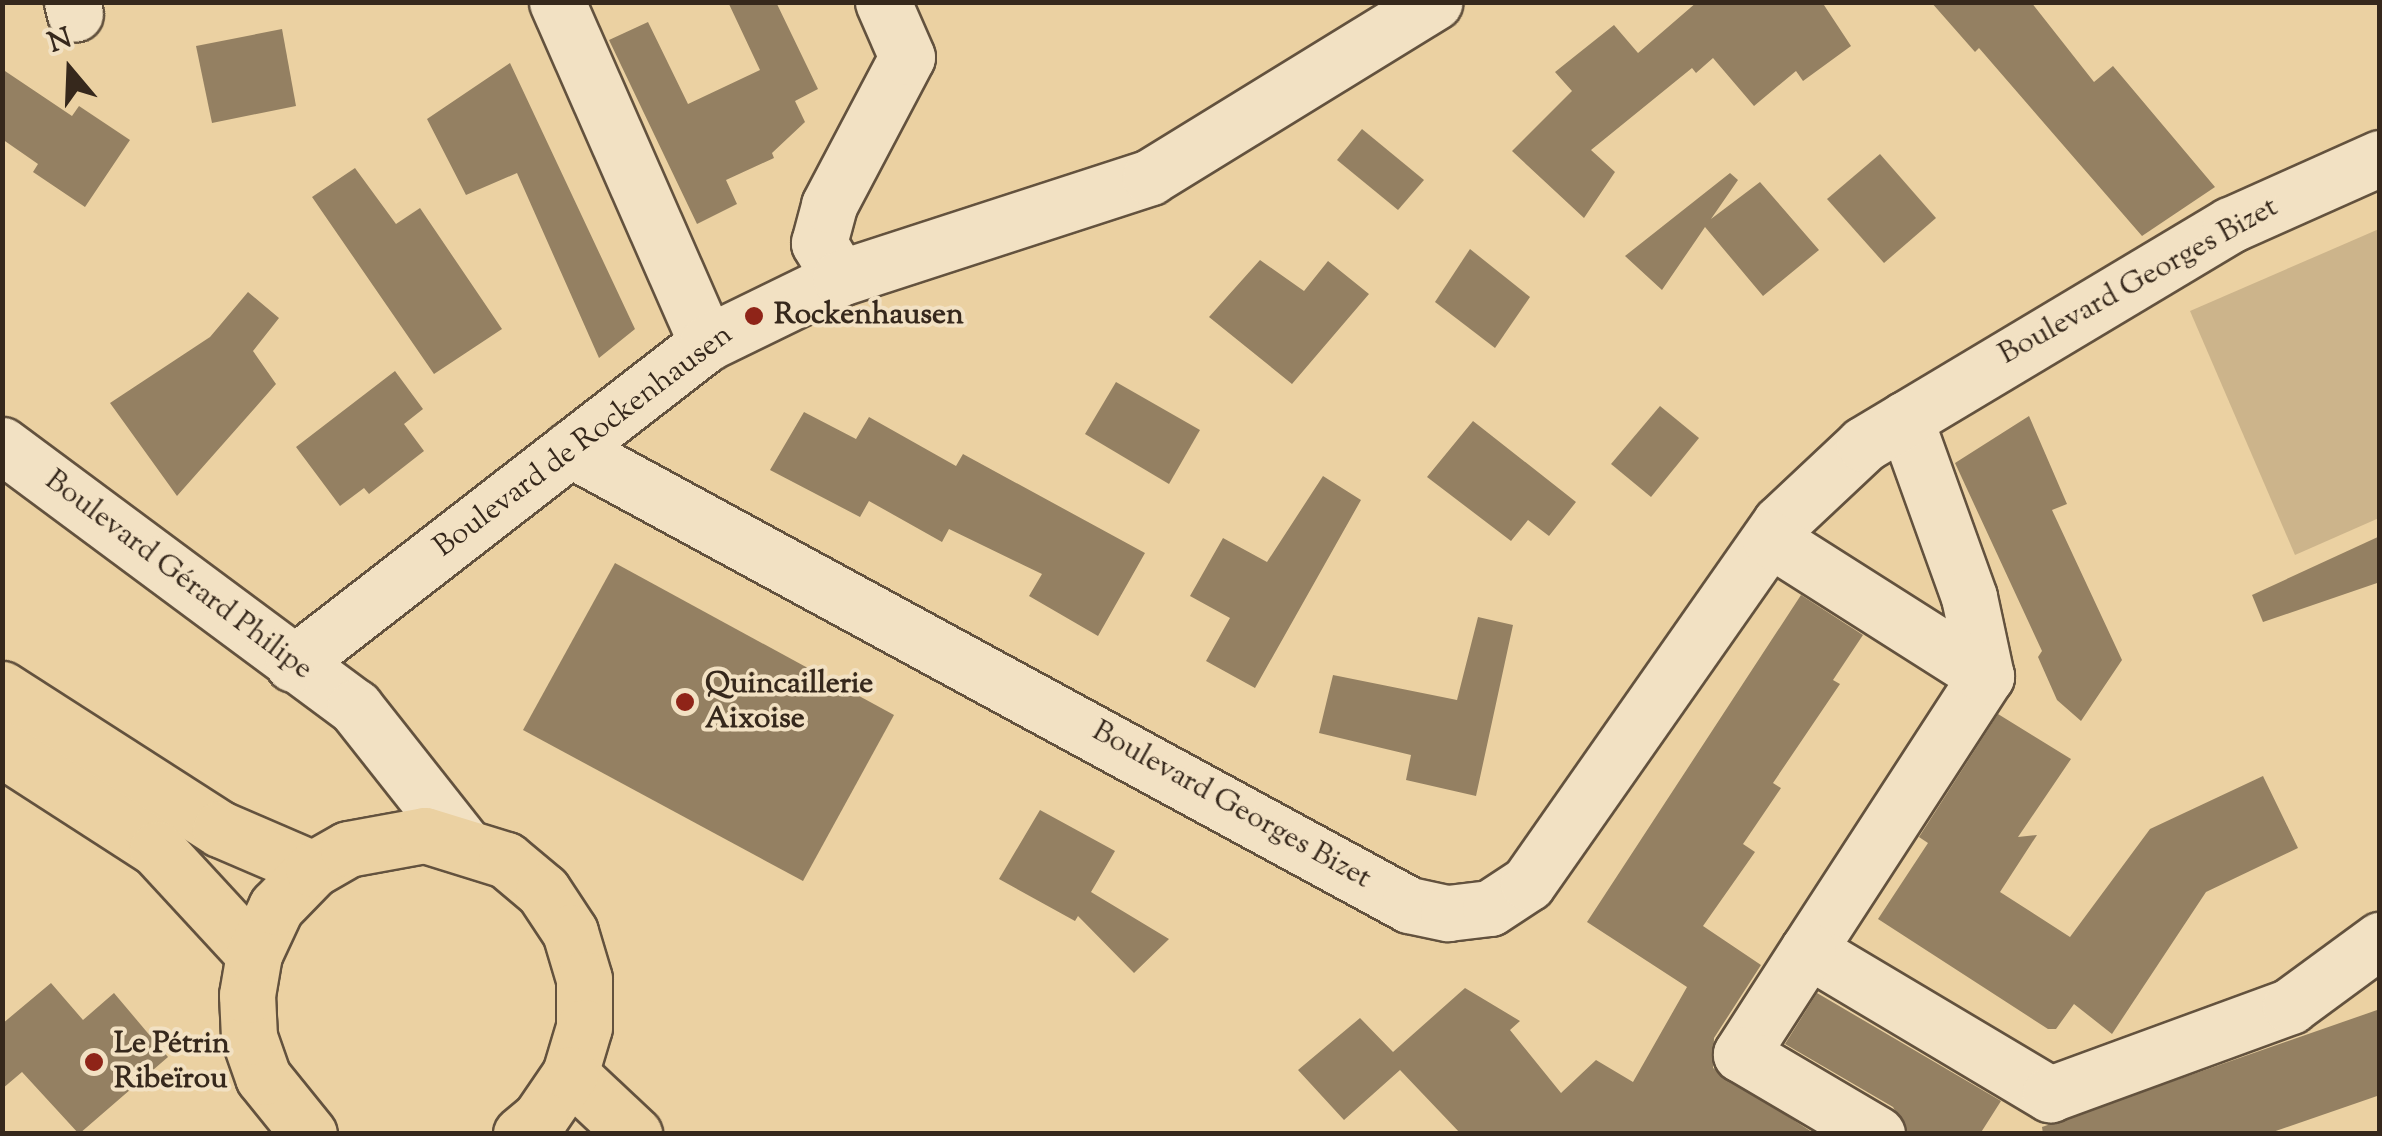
<!DOCTYPE html>
<meta charset="utf-8">
<style>
body{margin:0}
#map{position:relative;width:2382px;height:1136px;overflow:hidden;background:#ebd1a2;font-family:"Sorts Mill Goudy",serif}
div>[style]{position:absolute}
.green>*{inset:0;background:#ccb48b}
.building>*{inset:0;background:#948062}
.roads{filter:drop-shadow(2px 0 #63523e) drop-shadow(-2px 0 #63523e) drop-shadow(0 2px #63523e) drop-shadow(0 -2px #63523e)}
.minor>*{height:55px;margin:-27.5px;padding:0 27.5px;transform-origin:27.5px;border-radius:27.5px;background:#f2e1c3}
.major>*{height:55px;margin:-27.5px;padding:0 27.5px;transform-origin:27.5px;border-radius:27.5px;background:#ebd1a2}
.dots>*{width:28px;height:28px;translate:-50% -50%;box-sizing:border-box;border:5px solid #f2e1c3;border-radius:50%}
span{translate:-50% -50%;white-space:nowrap;text-align:center;line-height:1.15;-webkit-text-stroke:8px #f2e1c3;paint-order:stroke}
.street-label{font-size:30px;color:#36281c}
.poi-label{font-size:30px;color:#36281c;font-weight:700}
.left{translate:0 -50%;text-align:left}
.frame{position:absolute;inset:0;border:5px solid #36281c;pointer-events:none}
.north{position:absolute;left:20px;top:20px;width:100px;height:100px;-webkit-text-stroke:8px #f2e1c3;paint-order:stroke;rotate:341deg;font-size:28px;font-weight:700;line-height:40px;text-align:center;color:#36281c}
.north::after{content:'';display:block;margin:auto;width:35px;height:45px;background:#36281c;clip-path:polygon(50% 0,100% 100%,50% 72%,0 100%)}
</style>
<div id="map">
<div class="green">
<i style="clip-path:polygon(2379px 229px,2379px 518px,2295px 555px,2190px 311px)"></i>
</div>
<div class="building">
<i style="clip-path:polygon(728px 2px,776px 2px,818px 89px,795px 101px,805px 122px,772px 153px,774px 158px,726px 180px,737px 204px,697px 224px,609px 40px,648px 22px,688px 104px,760px 70px)"></i>
<i style="clip-path:polygon(1697px 2px,1822px 2px,1851px 46px,1803px 81px,1796px 71px,1754px 106px,1713px 58px,1696px 73px,1692px 68px,1591px 150px,1615px 172px,1584px 218px,1512px 151px,1572px 91px,1555px 72px,1614px 25px,1638px 53px)"></i>
<i style="clip-path:polygon(1931px 2px,2031px 2px,2094px 82px,2113px 66px,2215px 187px,2142px 236px,1979px 48px,1975px 52px)"></i>
<i style="clip-path:polygon(282px 29px,296px 106px,212px 123px,196px 46px)"></i>
<i style="clip-path:polygon(510px 63px,635px 329px,599px 358px,517px 173px,466px 195px,427px 119px)"></i>
<i style="clip-path:polygon(2px 69px,72px 116px,79px 106px,130px 140px,85px 207px,33px 172px,38px 164px,2px 139px)"></i>
<i style="clip-path:polygon(1362px 129px,1424px 180px,1398px 210px,1337px 160px)"></i>
<i style="clip-path:polygon(1880px 154px,1936px 218px,1884px 263px,1827px 199px)"></i>
<i style="clip-path:polygon(355px 168px,396px 224px,420px 208px,502px 329px,434px 374px,312px 197px)"></i>
<i style="clip-path:polygon(1730px 173px,1738px 180px,1711px 219px,1760px 182px,1819px 250px,1763px 296px,1705px 227px,1662px 290px,1625px 256px)"></i>
<i style="clip-path:polygon(1470px 249px,1530px 297px,1495px 348px,1435px 302px)"></i>
<i style="clip-path:polygon(1260px 260px,1304px 291px,1328px 261px,1369px 294px,1292px 384px,1209px 317px)"></i>
<i style="clip-path:polygon(248px 292px,279px 318px,253px 351px,276px 384px,177px 496px,110px 403px,210px 337px)"></i>
<i style="clip-path:polygon(395px 371px,423px 409px,404px 424px,424px 451px,369px 494px,364px 488px,340px 506px,296px 447px)"></i>
<i style="clip-path:polygon(1116px 382px,1200px 430px,1169px 484px,1085px 434px)"></i>
<i style="clip-path:polygon(1660px 406px,1699px 438px,1651px 497px,1611px 464px)"></i>
<i style="clip-path:polygon(804px 412px,856px 439px,869px 417px,956px 466px,963px 454px,1145px 553px,1098px 636px,1029px 596px,1042px 574px,949px 529px,942px 542px,869px 501px,860px 517px,770px 470px)"></i>
<i style="clip-path:polygon(2029px 416px,2067px 504px,2052px 510px,2122px 660px,2081px 721px,2057px 700px,2038px 657px,2042px 651px,1955px 463px)"></i>
<i style="clip-path:polygon(1473px 421px,1576px 502px,1549px 536px,1528px 520px,1511px 541px,1427px 477px)"></i>
<i style="clip-path:polygon(1323px 476px,1361px 500px,1255px 688px,1206px 661px,1230px 618px,1190px 596px,1223px 538px,1267px 562px)"></i>
<i style="clip-path:polygon(2380px 536px,2380px 582px,2263px 622px,2252px 595px)"></i>
<i style="clip-path:polygon(615px 563px,894px 715px,803px 881px,523px 730px)"></i>
<i style="clip-path:polygon(1801px 595px,1863px 635px,1833px 680px,1840px 684px,1773px 783px,1781px 788px,1743px 844px,1755px 852px,1703px 926px,1761px 965px,1714px 1038px,1713px 1068px,1815px 1134px,1461px 1134px,1400px 1070px,1344px 1120px,1298px 1070px,1360px 1018px,1393px 1052px,1465px 988px,1520px 1021px,1510px 1030px,1561px 1093px,1596px 1060px,1633px 1082px,1687px 987px,1587px 922px)"></i>
<i style="clip-path:polygon(1478px 617px,1513px 625px,1476px 796px,1406px 780px,1411px 755px,1319px 733px,1333px 675px,1457px 700px)"></i>
<i style="clip-path:polygon(1998px 714px,2071px 759px,2018px 837px,2037px 835px,2000px 892px,2070px 937px,2150px 829px,2263px 776px,2298px 848px,2206px 892px,2112px 1034px,2074px 1004px,2056px 1029px,2048px 1029px,1878px 919px,1928px 843px,1919px 837px)"></i>
<i style="clip-path:polygon(1040px 810px,1115px 851px,1091px 892px,1169px 939px,1134px 973px,1078px 916px,1075px 921px,999px 879px)"></i>
<i style="clip-path:polygon(51px 983px,83px 1020px,114px 993px,168px 1057px,79px 1134px,22px 1072px,2px 1089px,2px 1024px)"></i>
<i style="clip-path:polygon(1817px 993px,2001px 1101px,1980px 1134px,1908px 1134px,1893px 1107px,1785px 1044px)"></i>
<i style="clip-path:polygon(2380px 1009px,2380px 1095px,2267px 1134px,2043px 1134px,2042px 1127px)"></i>
</div>
<div class="roads">
<div class="minor">
<i style="left:72px;top:2px;width:12px;rotate:76deg"></i>
<i style="left:557px;top:2px;width:373px;rotate:66.3deg"></i>
<i style="left:840px;top:278px;width:41px;rotate:-121deg"></i>
<i style="left:819px;top:243px;width:39px;rotate:-75deg"></i>
<i style="left:829px;top:205px;width:167px;rotate:-62.2deg"></i>
<i style="left:907px;top:57px;width:60px;rotate:-113.6deg"></i>
<i style="left:1905px;top:419px;width:189px;rotate:70.2deg"></i>
<i style="left:1969px;top:597px;width:81px;rotate:77.9deg"></i>
<i style="left:1986px;top:676px;width:327px;rotate:123deg"></i>
<i style="left:1808px;top:950px;width:282px;rotate:30.8deg"></i>
<i style="left:2050px;top:1094px;width:256px;rotate:-20.1deg"></i>
<i style="left:2290px;top:1006px;width:112px;rotate:-36.3deg"></i>
<i style="left:2px;top:445px;width:440px;rotate:36.6deg"></i>
<i style="left:355px;top:707px;width:171px;rotate:51.7deg"></i>
<i style="left:570px;top:449px;width:955px;rotate:28.52deg"></i>
<i style="left:1409px;top:905px;width:40px;rotate:12deg"></i>
<i style="left:1448px;top:913px;width:42px;rotate:-6.8deg"></i>
<i style="left:1490px;top:908px;width:45px;rotate:-33.3deg"></i>
<i style="left:1528px;top:883px;width:439px;rotate:-55deg"></i>
<i style="left:1780px;top:523px;width:115px;rotate:-43.2deg"></i>
<i style="left:1864px;top:444px;width:427px;rotate:-30.9deg"></i>
<i style="left:2230px;top:225px;width:164px;rotate:-24.1deg"></i>
<i style="left:1770px;top:539px;width:256px;rotate:32.4deg"></i>
<i style="left:293px;top:664px;width:524px;rotate:-37.79deg"></i>
<i style="left:707px;top:343px;width:148px;rotate:-26deg"></i>
<i style="left:840px;top:278px;width:326px;rotate:-18deg"></i>
<i style="left:1150px;top:177px;width:334px;rotate:-31.6deg"></i>
<i style="left:1808px;top:950px;width:124px;rotate:122.8deg"></i>
<i style="left:1741px;top:1054px;width:158px;rotate:30.5deg"></i>
</div>
<div class="major">
<i style="left:2px;top:689px;width:259px;rotate:32.7deg"></i>
<i style="left:220px;top:829px;width:101px;rotate:23.3deg"></i>
<i style="left:2px;top:749px;width:184px;rotate:32.8deg"></i>
<i style="left:157px;top:849px;width:143px;rotate:47.3deg"></i>
<i style="left:570px;top:1074px;width:88px;rotate:43.2deg"></i>
<i style="left:309px;top:1134px;width:73px;rotate:-128.9deg"></i>
<i style="left:263px;top:1077px;width:42px;rotate:-109.3deg"></i>
<i style="left:249px;top:1037px;width:42px;rotate:-92.7deg"></i>
<i style="left:247px;top:995px;width:42px;rotate:-80.3deg"></i>
<i style="left:254px;top:954px;width:52px;rotate:-64.9deg"></i>
<i style="left:276px;top:907px;width:53px;rotate:-45.8deg"></i>
<i style="left:313px;top:869px;width:40px;rotate:-29.7deg"></i>
<i style="left:348px;top:849px;width:78px;rotate:-10.3deg"></i>
<i style="left:425px;top:835px;width:85px;rotate:17.2deg"></i>
<i style="left:506px;top:860px;width:48px;rotate:40deg"></i>
<i style="left:543px;top:891px;width:49px;rotate:56.6deg"></i>
<i style="left:570px;top:932px;width:49px;rotate:73.4deg"></i>
<i style="left:584px;top:979px;width:48px;rotate:90deg"></i>
<i style="left:584px;top:1027px;width:49px;rotate:106.6deg"></i>
<i style="left:570px;top:1074px;width:53px;rotate:124.3deg"></i>
<i style="left:540px;top:1118px;width:25px;rotate:140deg"></i>
</div>
</div>
<div class="dots">
<i style="left:754px;top:316px;background:#8f2418"></i>
<i style="left:685px;top:702px;background:#8f2418"></i>
<i style="left:94px;top:1062px;background:#8f2418"></i>
</div>
<div class="street-label">
<span style="left:2139px;top:282px;rotate:-29deg">Boulevard Georges Bizet</span>
<span style="left:584px;top:442px;rotate:-37deg">Boulevard de Rockenhausen</span>
<span style="left:178px;top:576px;rotate:37deg">Boulevard Gérard Philipe</span>
<span style="left:1231px;top:806px;rotate:29deg">Boulevard Georges Bizet</span>
</div>
<div class="poi-label">
<span class="left" style="left:774px;top:316px">Rockenhausen</span>
<span class="left" style="left:705px;top:702px">Quincaillerie<br>Aixoise</span>
<span class="left" style="left:114px;top:1062px">Le Pétrin<br>Ribeïrou</span>
</div>
<div class="frame"></div>
<div class="north">N</div>
</div>
